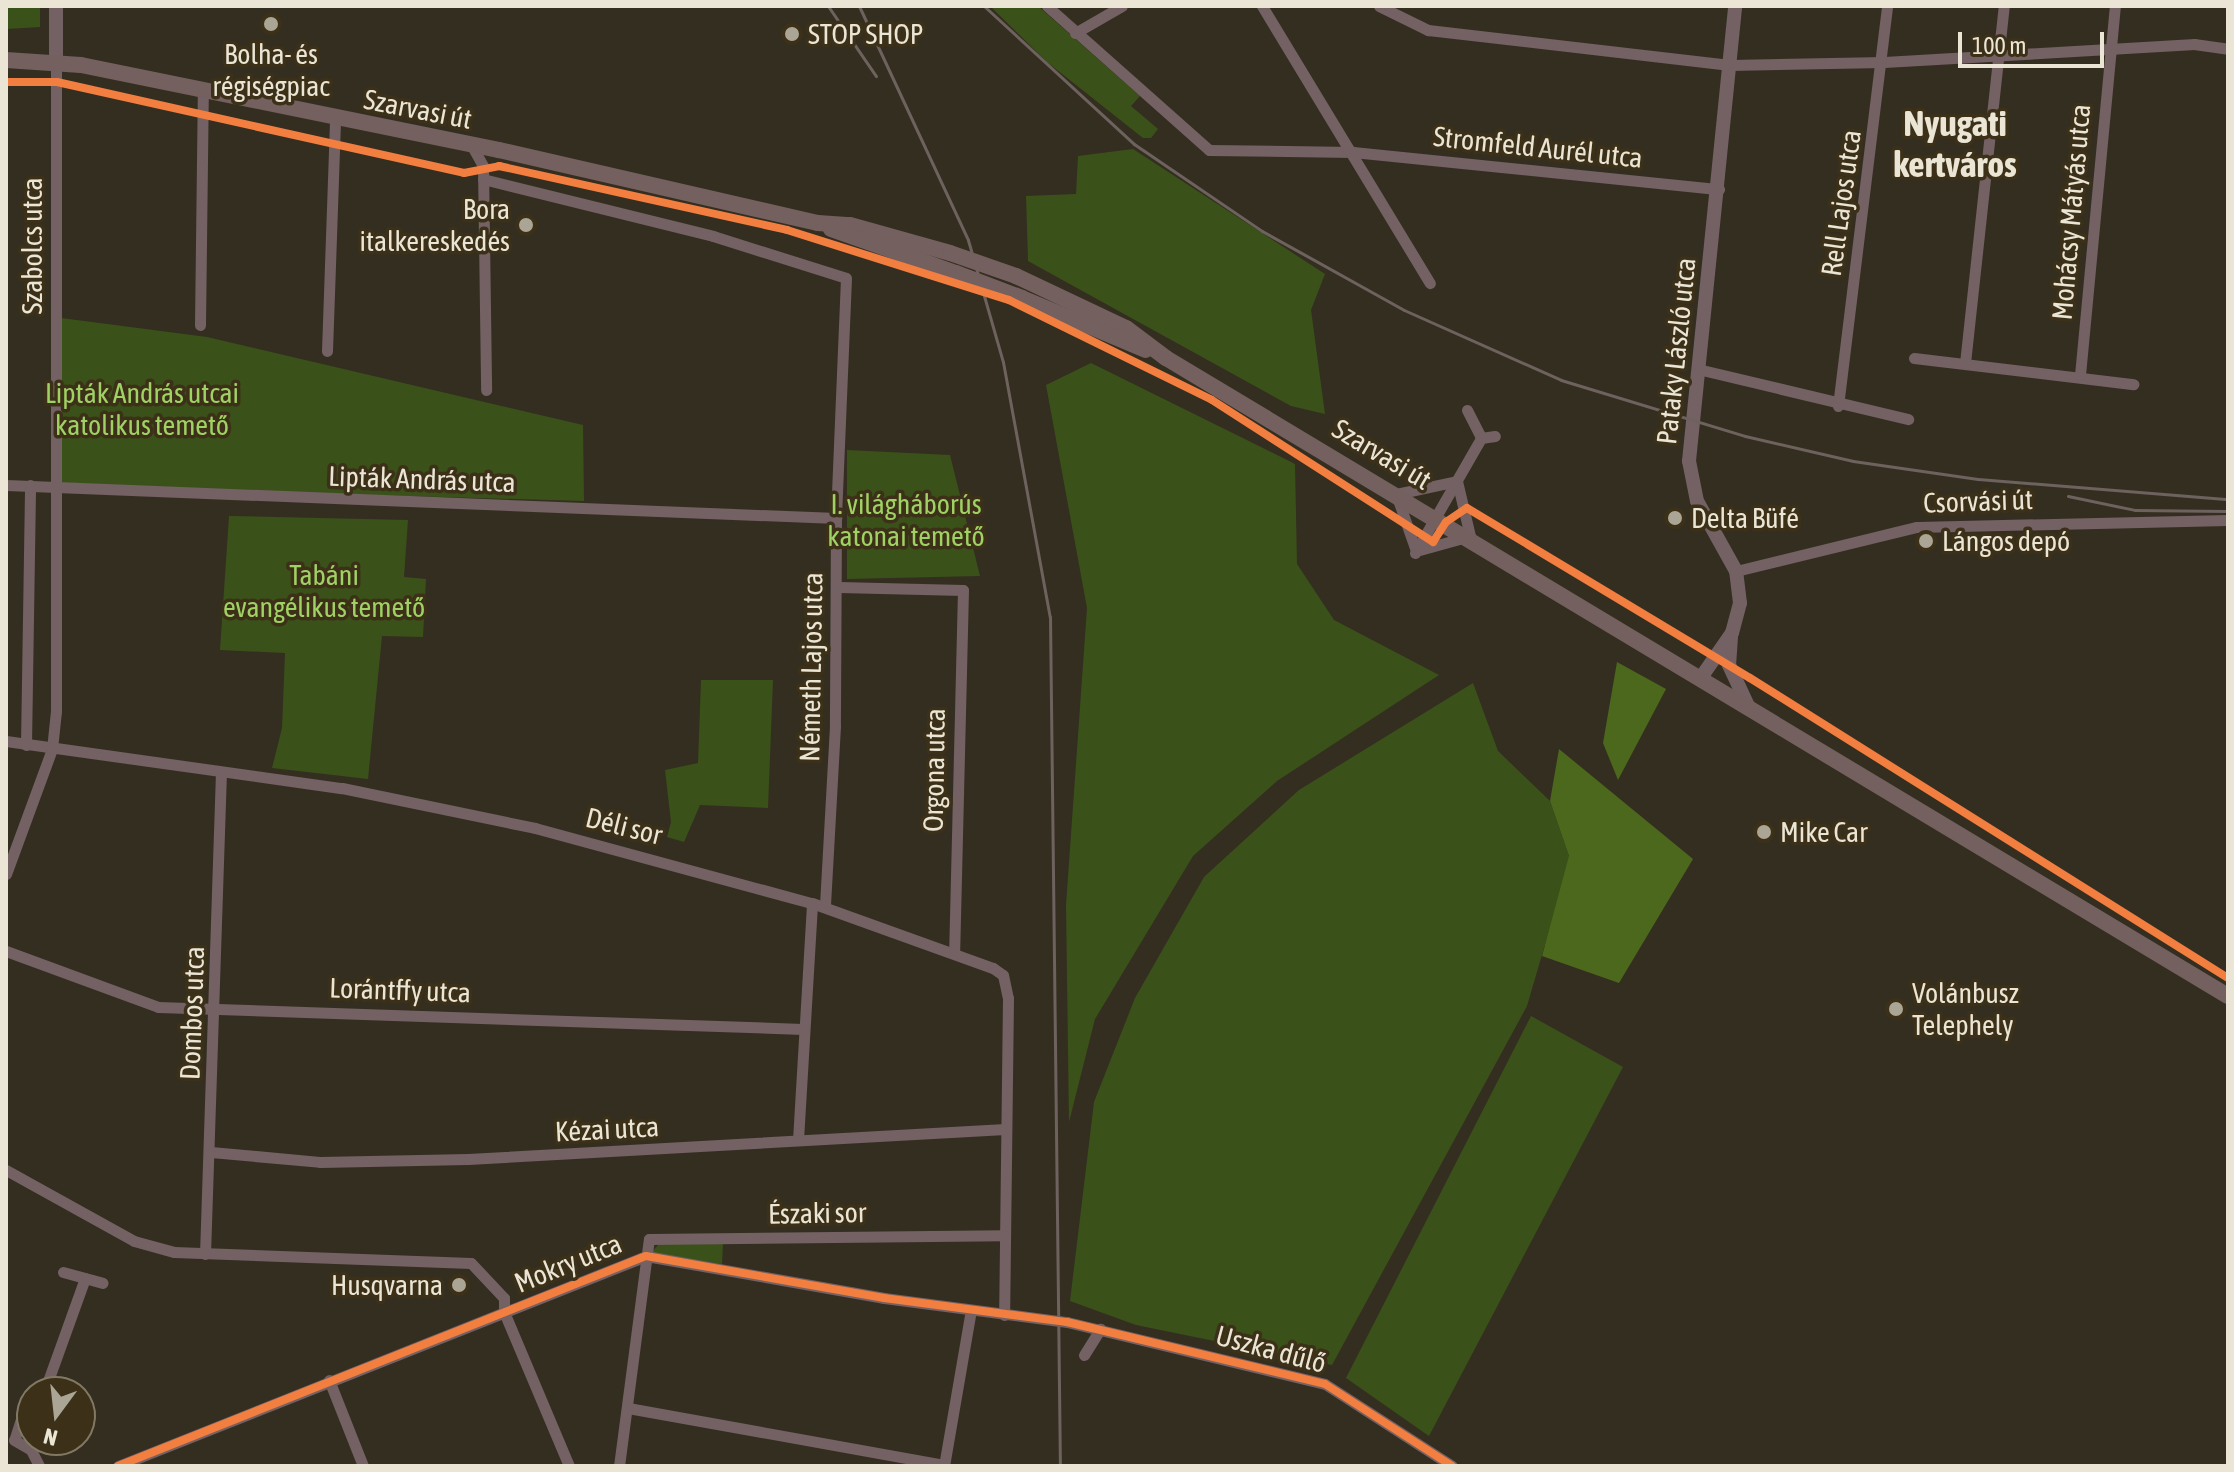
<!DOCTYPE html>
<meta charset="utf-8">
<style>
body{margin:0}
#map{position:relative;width:2234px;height:1472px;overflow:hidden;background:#342e20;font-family:"Asap Condensed",sans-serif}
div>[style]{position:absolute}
.green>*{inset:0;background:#3b511a}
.forest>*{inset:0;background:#4b681d}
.minor>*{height:11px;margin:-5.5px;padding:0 5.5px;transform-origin:5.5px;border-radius:5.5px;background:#746163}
.tertiary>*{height:14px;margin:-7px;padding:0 7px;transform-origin:7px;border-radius:7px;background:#746163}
.primary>*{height:16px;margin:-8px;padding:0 8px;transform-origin:8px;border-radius:8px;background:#74605f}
.rail>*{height:3px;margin:-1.5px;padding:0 1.5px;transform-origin:1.5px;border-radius:1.5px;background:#6d625e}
.primary-bridge>*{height:16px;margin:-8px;padding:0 8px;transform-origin:8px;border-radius:8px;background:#74605f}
.cycleway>*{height:8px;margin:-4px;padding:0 4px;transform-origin:4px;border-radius:4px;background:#f27e40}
.dots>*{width:22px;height:22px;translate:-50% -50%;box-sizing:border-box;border:4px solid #3c3118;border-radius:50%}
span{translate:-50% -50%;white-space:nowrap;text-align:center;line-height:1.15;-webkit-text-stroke:7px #3c3118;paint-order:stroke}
.poi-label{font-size:28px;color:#ebe5d6}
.left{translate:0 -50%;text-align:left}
.right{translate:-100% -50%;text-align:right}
.street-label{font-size:28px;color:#ebe5d6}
.park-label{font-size:28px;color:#a0d164}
.district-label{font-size:36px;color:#ebe5d6;font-weight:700}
.frame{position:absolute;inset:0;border:8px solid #ebe5d6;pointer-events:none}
.north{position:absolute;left:16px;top:1376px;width:80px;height:80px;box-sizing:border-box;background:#3c3118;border:2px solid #827964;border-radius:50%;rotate:195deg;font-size:22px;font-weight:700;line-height:32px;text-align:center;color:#ebe5d6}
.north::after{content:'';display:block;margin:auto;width:28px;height:36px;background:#aba596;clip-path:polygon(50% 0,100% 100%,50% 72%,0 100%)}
.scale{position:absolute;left:1958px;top:32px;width:146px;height:36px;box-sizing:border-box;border:4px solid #ebe5d6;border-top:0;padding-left:10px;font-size:24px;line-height:28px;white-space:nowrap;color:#ebe5d6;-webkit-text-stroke:6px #3c3118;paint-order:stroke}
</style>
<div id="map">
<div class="green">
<i style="clip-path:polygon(6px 6px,40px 6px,40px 27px,6px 29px)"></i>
<i style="clip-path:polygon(990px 6px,1038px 6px,1140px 96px,1131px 106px,1158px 129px,1151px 138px,1143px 138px,1047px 62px)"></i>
<i style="clip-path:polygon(1133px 149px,1325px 274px,1311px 310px,1325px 414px,1291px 406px,1028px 261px,1026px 196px,1076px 194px,1078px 156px)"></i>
<i style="clip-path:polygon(61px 318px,207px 337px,583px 425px,584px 501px,59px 486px)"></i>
<i style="clip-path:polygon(1091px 363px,1295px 464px,1297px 564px,1334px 620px,1439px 675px,1277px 781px,1193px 856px,1095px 1019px,1069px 1122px,1066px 905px,1087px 608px,1046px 385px)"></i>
<i style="clip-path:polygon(847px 450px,950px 455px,980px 576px,847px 579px)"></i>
<i style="clip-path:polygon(229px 516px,408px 520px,404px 577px,426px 579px,423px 637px,382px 636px,368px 779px,272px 768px,282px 728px,285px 653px,220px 650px)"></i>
<i style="clip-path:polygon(701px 680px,773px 680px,768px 808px,700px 805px,684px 842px,667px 837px,671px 822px,665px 770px,698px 763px)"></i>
<i style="clip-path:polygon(1473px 683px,1498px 751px,1550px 801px,1570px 859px,1527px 1006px,1332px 1365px,1136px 1325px,1070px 1301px,1094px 1102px,1135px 998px,1204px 877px,1299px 790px)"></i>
<i style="clip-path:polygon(1531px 1016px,1623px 1067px,1429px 1436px,1346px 1378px)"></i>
<i style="clip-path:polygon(723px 1242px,722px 1264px,650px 1254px,659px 1244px)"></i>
</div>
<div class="forest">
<i style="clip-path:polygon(1617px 662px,1666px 689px,1618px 780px,1603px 743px)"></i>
<i style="clip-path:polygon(1559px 749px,1693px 859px,1619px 983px,1542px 956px,1569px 856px,1550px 801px)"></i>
</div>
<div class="minor">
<i style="left:1047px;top:6px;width:217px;rotate:41.6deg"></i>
<i style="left:1209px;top:150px;width:144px;rotate:0.8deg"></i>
<i style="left:1353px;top:152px;width:368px;rotate:5.8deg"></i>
<i style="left:1262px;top:6px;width:324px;rotate:58.8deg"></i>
<i style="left:1379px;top:6px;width:55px;rotate:26.1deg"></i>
<i style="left:1428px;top:30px;width:304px;rotate:6.6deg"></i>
<i style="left:1730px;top:65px;width:154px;rotate:-1.1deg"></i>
<i style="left:1884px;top:62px;width:311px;rotate:-3.3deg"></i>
<i style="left:2194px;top:44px;width:34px;rotate:8deg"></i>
<i style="left:1075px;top:33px;width:54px;rotate:-29.9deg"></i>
<i style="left:472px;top:146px;width:23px;rotate:61deg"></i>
<i style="left:483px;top:166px;width:224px;rotate:89.2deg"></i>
<i style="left:483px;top:179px;width:237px;rotate:13.9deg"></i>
<i style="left:713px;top:236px;width:139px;rotate:17.5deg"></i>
<i style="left:846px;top:278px;width:240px;rotate:92.4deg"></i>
<i style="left:836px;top:518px;width:208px;rotate:90.3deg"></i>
<i style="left:835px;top:726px;width:181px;rotate:93.2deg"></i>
<i style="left:200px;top:325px;width:233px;rotate:-89.3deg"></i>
<i style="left:327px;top:351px;width:231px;rotate:-88deg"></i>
<i style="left:1914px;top:358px;width:221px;rotate:6.8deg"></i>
<i style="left:1965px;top:363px;width:359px;rotate:-83.8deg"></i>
<i style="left:1702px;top:370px;width:212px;rotate:13.4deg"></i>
<i style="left:2080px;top:375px;width:371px;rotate:-84.6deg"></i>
<i style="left:1838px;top:406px;width:403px;rotate:-83deg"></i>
<i style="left:1467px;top:410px;width:31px;rotate:63deg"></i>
<i style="left:1457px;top:481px;width:57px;rotate:76.7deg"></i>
<i style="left:1470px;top:536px;width:56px;rotate:164.5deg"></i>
<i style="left:1416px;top:551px;width:60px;rotate:-109.3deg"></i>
<i style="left:1396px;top:494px;width:62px;rotate:-12deg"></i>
<i style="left:6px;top:485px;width:831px;rotate:2.28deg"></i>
<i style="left:1415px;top:553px;width:133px;rotate:-60.1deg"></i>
<i style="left:1481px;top:438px;width:14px;rotate:-8deg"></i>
<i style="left:1736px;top:571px;width:186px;rotate:-13.7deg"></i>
<i style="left:1917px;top:527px;width:311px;rotate:-1.3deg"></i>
<i style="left:839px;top:587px;width:124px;rotate:1.4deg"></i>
<i style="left:963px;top:590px;width:362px;rotate:91.4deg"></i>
<i style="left:6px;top:741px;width:339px;rotate:8deg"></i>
<i style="left:342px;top:788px;width:197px;rotate:11.7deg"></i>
<i style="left:535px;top:828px;width:287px;rotate:15.2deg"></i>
<i style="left:812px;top:903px;width:192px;rotate:19.8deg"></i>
<i style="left:993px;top:968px;width:12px;rotate:35deg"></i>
<i style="left:1003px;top:975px;width:24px;rotate:78deg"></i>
<i style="left:1008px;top:998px;width:317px;rotate:90.7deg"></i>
<i style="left:26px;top:745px;width:260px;rotate:-89.1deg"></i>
<i style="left:6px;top:874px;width:133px;rotate:-69.8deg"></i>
<i style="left:52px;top:749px;width:38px;rotate:-84deg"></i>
<i style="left:56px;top:711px;width:649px;rotate:-90deg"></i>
<i style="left:6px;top:951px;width:162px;rotate:20.2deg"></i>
<i style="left:158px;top:1007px;width:645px;rotate:1.95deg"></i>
<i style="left:798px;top:1140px;width:237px;rotate:-86.6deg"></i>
<i style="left:211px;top:1152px;width:109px;rotate:5.2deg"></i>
<i style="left:320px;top:1162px;width:148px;rotate:-1.2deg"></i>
<i style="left:468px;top:1159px;width:538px;rotate:-3.2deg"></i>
<i style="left:6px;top:1170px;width:146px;rotate:29deg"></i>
<i style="left:134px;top:1241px;width:41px;rotate:15.4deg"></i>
<i style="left:174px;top:1252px;width:297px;rotate:2.1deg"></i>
<i style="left:471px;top:1263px;width:48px;rotate:46.7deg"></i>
<i style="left:504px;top:1298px;width:14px;rotate:90deg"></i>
<i style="left:504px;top:1312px;width:167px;rotate:67.1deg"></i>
<i style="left:205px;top:1254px;width:480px;rotate:-88.1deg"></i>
<i style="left:63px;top:1272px;width:41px;rotate:15.4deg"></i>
<i style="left:1084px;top:1355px;width:31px;rotate:-58deg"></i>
<i style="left:329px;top:1380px;width:92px;rotate:68.4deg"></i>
<i style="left:44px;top:1392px;width:121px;rotate:-70.2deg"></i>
<i style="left:628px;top:1408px;width:321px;rotate:10.2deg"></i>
<i style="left:32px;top:1412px;width:9px;rotate:174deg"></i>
<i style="left:23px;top:1413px;width:28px;rotate:108deg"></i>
<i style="left:14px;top:1440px;width:20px;rotate:30deg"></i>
<i style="left:31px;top:1450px;width:18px;rotate:63deg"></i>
<i style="left:118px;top:1466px;width:568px;rotate:-21.69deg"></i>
<i style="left:646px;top:1256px;width:242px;rotate:10deg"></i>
<i style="left:884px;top:1298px;width:185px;rotate:7.5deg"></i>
<i style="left:1067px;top:1322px;width:265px;rotate:13.5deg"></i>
<i style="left:1325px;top:1384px;width:151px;rotate:32.8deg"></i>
<i style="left:619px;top:1466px;width:229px;rotate:-82.5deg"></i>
<i style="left:649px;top:1239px;width:355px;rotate:-0.6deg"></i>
<i style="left:944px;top:1466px;width:158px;rotate:-80.2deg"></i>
</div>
<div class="tertiary">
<i style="left:56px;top:6px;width:56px;rotate:90deg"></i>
<i style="left:1731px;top:637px;width:28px;rotate:94deg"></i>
<i style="left:1729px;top:665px;width:45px;rotate:65.1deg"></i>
<i style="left:1700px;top:679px;width:56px;rotate:-55.2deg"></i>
<i style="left:1732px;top:633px;width:31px;rotate:-75deg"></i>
<i style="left:1740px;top:603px;width:32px;rotate:-97deg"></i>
<i style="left:1736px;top:571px;width:80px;rotate:-119.1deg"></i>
<i style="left:1697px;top:501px;width:41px;rotate:-101.3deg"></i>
<i style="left:1689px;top:461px;width:457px;rotate:-84.2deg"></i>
</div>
<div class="primary">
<i style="left:6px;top:60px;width:75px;rotate:3.8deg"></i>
<i style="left:81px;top:65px;width:427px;rotate:11.5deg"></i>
<i style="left:499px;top:150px;width:327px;rotate:12.9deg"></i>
<i style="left:818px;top:223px;width:32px;rotate:4deg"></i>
<i style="left:850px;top:225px;width:104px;rotate:15.6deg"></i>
<i style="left:831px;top:229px;width:133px;rotate:19.4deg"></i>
<i style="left:1016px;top:276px;width:122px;rotate:25.3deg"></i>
<i style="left:1126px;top:328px;width:50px;rotate:36.9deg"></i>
<i style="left:1166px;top:358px;width:1239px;rotate:31deg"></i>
<i style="left:1022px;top:298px;width:134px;rotate:22.8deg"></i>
</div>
<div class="rail">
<i style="left:828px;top:6px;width:85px;rotate:55.6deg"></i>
<i style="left:859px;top:6px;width:258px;rotate:65deg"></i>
<i style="left:968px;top:240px;width:127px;rotate:74deg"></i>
<i style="left:1003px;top:362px;width:259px;rotate:79.6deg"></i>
<i style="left:1050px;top:617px;width:849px;rotate:89.33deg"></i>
<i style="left:984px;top:6px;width:204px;rotate:42.6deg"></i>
<i style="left:1134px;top:144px;width:155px;rotate:34.2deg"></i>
<i style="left:1262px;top:231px;width:162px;rotate:29.1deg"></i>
<i style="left:1404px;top:310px;width:172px;rotate:24deg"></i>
<i style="left:1561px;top:380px;width:192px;rotate:16.9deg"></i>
<i style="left:1745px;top:436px;width:111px;rotate:13deg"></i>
<i style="left:1853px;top:461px;width:126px;rotate:8.2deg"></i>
<i style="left:1978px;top:479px;width:251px;rotate:4.6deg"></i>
<i style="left:2068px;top:496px;width:68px;rotate:11.8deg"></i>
<i style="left:2135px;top:510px;width:91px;rotate:0.6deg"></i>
</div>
<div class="primary-bridge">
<i style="left:950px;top:253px;width:70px;rotate:19.2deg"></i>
<i style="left:956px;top:273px;width:71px;rotate:20.7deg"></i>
</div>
<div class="cycleway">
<i style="left:6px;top:82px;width:51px"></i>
<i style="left:57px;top:82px;width:417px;rotate:12.6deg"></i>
<i style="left:464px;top:173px;width:36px;rotate:-11deg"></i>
<i style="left:499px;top:166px;width:295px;rotate:12.5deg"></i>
<i style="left:787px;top:230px;width:233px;rotate:17.5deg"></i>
<i style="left:1009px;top:300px;width:226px;rotate:26.2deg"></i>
<i style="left:1212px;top:400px;width:263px;rotate:32.7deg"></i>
<i style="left:1433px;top:542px;width:24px;rotate:-57deg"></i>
<i style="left:1446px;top:522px;width:25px;rotate:-34deg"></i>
<i style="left:1467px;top:508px;width:330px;rotate:31deg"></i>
<i style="left:1750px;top:678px;width:564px;rotate:32.11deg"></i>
<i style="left:118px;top:1466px;width:568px;rotate:-21.69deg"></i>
<i style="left:646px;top:1256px;width:242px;rotate:10deg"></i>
<i style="left:884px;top:1298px;width:185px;rotate:7.5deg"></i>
<i style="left:1067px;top:1322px;width:265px;rotate:13.5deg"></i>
<i style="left:1325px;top:1384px;width:151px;rotate:32.8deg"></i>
</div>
<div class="dots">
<i style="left:271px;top:24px;background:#aba596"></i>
<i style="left:792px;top:34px;background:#aba596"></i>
<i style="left:526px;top:225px;background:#aba596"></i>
<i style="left:1675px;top:518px;background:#aba596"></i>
<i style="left:1926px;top:541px;background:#aba596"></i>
<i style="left:1764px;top:832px;background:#aba596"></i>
<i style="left:1896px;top:1009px;background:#aba596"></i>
<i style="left:459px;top:1285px;background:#aba596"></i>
</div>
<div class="poi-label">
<span class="left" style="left:808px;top:34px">STOP SHOP</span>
<span style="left:271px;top:70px">Bolha- és<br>régiségpiac</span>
<span class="right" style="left:510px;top:225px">Bora<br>italkereskedés</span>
<span class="left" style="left:1691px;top:518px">Delta Büfé</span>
<span class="left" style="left:1942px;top:541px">Lángos depó</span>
<span class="left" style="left:1780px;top:832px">Mike Car</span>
<span class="left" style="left:1912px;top:1009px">Volánbusz<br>Telephely</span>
<span class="right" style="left:443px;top:1285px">Husqvarna</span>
</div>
<div class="street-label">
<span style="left:418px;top:109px;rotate:11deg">Szarvasi út</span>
<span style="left:1538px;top:147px;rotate:6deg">Stromfeld Aurél utca</span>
<span style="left:1841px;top:203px;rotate:-82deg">Rell Lajos utca</span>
<span style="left:2071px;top:212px;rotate:-85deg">Mohácsy Mátyás utca</span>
<span style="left:32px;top:246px;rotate:-90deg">Szabolcs utca</span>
<span style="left:1676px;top:351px;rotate:-84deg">Pataky László utca</span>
<span style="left:1382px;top:454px;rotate:31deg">Szarvasi út</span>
<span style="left:422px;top:479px;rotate:2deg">Lipták András utca</span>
<span style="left:1978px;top:501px;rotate:-2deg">Csorvási út</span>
<span style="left:811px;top:667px;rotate:-89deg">Németh Lajos utca</span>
<span style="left:934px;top:770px;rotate:-89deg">Orgona utca</span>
<span style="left:624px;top:826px;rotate:14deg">Déli sor</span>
<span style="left:400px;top:990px;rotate:2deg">Lorántffy utca</span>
<span style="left:192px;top:1013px;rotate:-88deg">Dombos utca</span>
<span style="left:607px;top:1129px;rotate:-3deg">Kézai utca</span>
<span style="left:817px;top:1213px;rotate:-1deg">Északi sor</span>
<span style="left:568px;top:1263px;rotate:-22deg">Mokry utca</span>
<span style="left:1271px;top:1349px;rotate:15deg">Uszka dűlő</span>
</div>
<div class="park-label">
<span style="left:142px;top:409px">Lipták András utcai<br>katolikus temető</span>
<span style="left:906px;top:520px">I. világháborús<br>katonai temető</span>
<span style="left:324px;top:591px">Tabáni<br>evangélikus temető</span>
</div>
<div class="district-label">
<span style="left:1955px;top:144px">Nyugati<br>kertváros</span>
</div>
<div class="frame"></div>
<div class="north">N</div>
<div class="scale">100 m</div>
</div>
